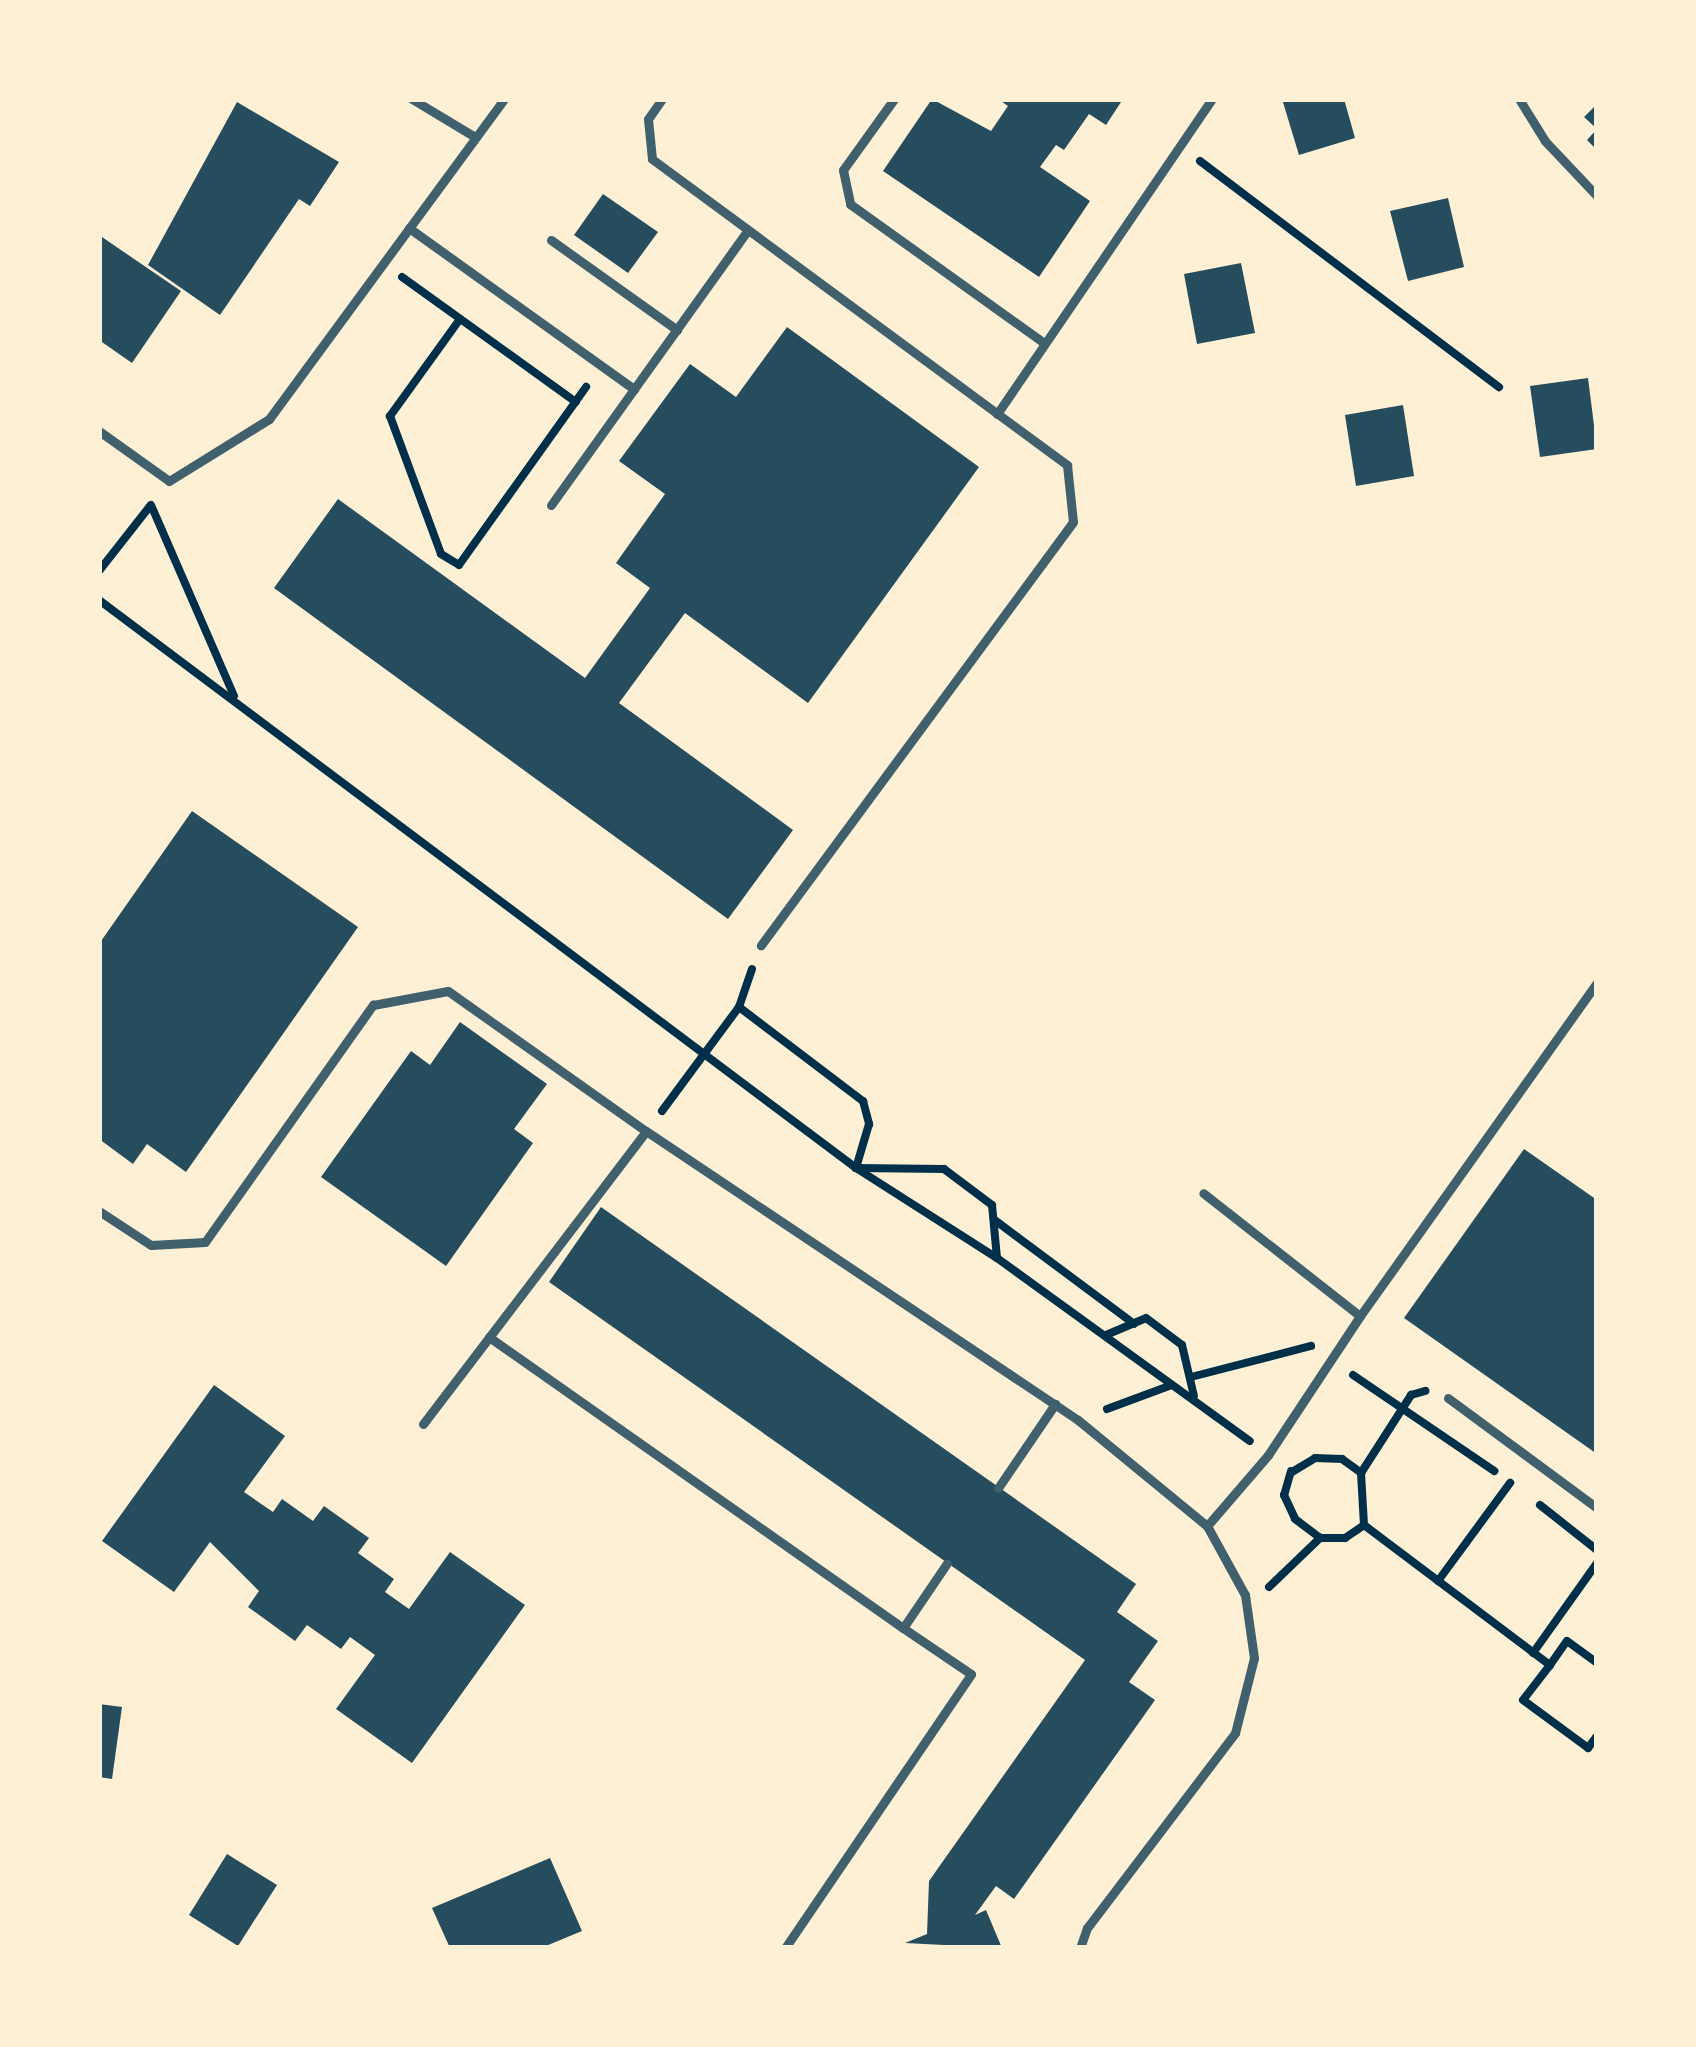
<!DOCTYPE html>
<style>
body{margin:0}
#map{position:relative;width:1696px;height:2047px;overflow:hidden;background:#fdf0d5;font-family:Literata,serif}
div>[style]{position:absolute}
.building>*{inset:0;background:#264d5e}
.path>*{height:8px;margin:-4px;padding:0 4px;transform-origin:4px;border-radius:4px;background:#003049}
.service>*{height:9px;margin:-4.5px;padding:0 4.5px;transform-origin:4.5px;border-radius:4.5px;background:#3f606c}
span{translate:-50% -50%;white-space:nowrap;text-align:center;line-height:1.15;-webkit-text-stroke:9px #fdf0d5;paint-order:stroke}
.frame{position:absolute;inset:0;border:102px solid #fdf0d5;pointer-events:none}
</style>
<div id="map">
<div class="building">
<i style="clip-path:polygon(932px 99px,991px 131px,1008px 106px,998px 99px,1123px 99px,1106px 125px,1089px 114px,1064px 150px,1056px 145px,1040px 167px,1090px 201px,1039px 277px,883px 171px)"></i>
<i style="clip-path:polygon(1282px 99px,1344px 99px,1355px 138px,1299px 155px)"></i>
<i style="clip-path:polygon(237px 102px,339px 162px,310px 206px,299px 199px,220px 315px,148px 265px)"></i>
<i style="clip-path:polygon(1597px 104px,1597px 150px,1587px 140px,1597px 129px,1584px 117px)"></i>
<i style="clip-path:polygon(603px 194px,658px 232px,628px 273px,574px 235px)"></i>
<i style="clip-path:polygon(1448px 198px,1464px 267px,1408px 281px,1390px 211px)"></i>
<i style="clip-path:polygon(99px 235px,181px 291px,132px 363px,99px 340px)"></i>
<i style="clip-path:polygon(1241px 263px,1255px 333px,1197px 344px,1184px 274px)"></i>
<i style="clip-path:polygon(787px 327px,979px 467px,808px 703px,685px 613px,619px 703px,793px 830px,728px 919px,274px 588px,338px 499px,585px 678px,650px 588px,616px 563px,665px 494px,619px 461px,690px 364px,736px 397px)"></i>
<i style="clip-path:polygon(1588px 378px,1597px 449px,1540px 457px,1530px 386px)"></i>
<i style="clip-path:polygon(1403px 405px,1414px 476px,1356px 486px,1345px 415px)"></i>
<i style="clip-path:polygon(192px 811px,358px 927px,186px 1172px,147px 1144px,133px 1164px,99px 1139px,99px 944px)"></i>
<i style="clip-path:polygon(460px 1022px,547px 1084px,514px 1129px,533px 1143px,446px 1266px,321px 1177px,411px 1051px,430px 1065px)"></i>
<i style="clip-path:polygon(1524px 1149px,1597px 1200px,1597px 1454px,1404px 1318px)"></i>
<i style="clip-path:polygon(601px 1207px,1136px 1584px,1117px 1612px,1158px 1641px,1129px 1682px,1155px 1700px,1014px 1899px,996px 1886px,975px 1915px,986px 1910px,1002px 1948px,905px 1943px,927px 1934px,929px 1881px,1085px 1660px,549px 1282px)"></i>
<i style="clip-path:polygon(214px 1385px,285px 1436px,244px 1492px,273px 1512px,282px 1499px,313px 1521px,324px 1506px,369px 1538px,358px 1553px,394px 1579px,385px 1592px,409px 1609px,450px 1552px,525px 1605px,412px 1763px,336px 1709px,375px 1655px,350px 1637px,341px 1649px,307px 1625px,295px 1641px,248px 1607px,259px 1591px,210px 1542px,174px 1592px,102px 1541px)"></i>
<i style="clip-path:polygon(99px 1704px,122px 1707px,112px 1779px,99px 1777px)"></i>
<i style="clip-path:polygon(227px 1854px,277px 1885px,238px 1946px,189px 1915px)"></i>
<i style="clip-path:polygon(550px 1858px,582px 1931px,541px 1948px,450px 1948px,432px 1908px)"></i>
</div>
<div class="path">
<i style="left:1200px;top:161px;width:375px;rotate:37.1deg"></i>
<i style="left:402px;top:277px;width:214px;rotate:35.7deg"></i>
<i style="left:460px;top:319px;width:120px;rotate:125.8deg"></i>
<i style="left:390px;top:416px;width:147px;rotate:69.7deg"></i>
<i style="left:441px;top:554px;width:21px;rotate:31deg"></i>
<i style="left:459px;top:565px;width:219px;rotate:-54.5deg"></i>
<i style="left:151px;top:505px;width:208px;rotate:66.5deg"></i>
<i style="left:99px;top:571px;width:83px;rotate:-51.9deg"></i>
<i style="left:99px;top:600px;width:946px;rotate:36.88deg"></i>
<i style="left:856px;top:1168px;width:167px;rotate:32.6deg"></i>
<i style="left:997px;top:1258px;width:312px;rotate:35.9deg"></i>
<i style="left:739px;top:1007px;width:40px;rotate:-71.1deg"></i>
<i style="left:662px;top:1111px;width:129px;rotate:-53.5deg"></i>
<i style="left:739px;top:1007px;width:156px;rotate:37.2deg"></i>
<i style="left:863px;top:1101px;width:24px;rotate:75deg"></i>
<i style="left:869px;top:1124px;width:46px;rotate:106.5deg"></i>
<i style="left:856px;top:1168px;width:88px;rotate:0.7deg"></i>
<i style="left:944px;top:1169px;width:60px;rotate:36.9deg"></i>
<i style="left:992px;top:1205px;width:53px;rotate:84.6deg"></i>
<i style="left:996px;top:1221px;width:172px;rotate:36.7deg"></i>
<i style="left:1106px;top:1335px;width:43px;rotate:-23deg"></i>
<i style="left:1146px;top:1318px;width:45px;rotate:36.9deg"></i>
<i style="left:1182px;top:1345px;width:52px;rotate:76.8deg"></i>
<i style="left:1353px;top:1375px;width:171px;rotate:34.2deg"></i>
<i style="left:1191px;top:1377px;width:124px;rotate:-14.5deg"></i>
<i style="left:1107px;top:1409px;width:69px;rotate:-20.3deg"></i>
<i style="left:1291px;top:1471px;width:25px;rotate:106deg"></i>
<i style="left:1284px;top:1495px;width:26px;rotate:65deg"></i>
<i style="left:1295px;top:1519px;width:31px;rotate:37deg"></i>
<i style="left:1320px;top:1538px;width:25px"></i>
<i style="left:1345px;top:1538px;width:23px;rotate:-34deg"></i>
<i style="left:1364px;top:1525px;width:233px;rotate:37deg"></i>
<i style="left:1550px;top:1665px;width:44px;rotate:127.6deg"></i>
<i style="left:1523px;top:1700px;width:81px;rotate:36.4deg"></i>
<i style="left:1588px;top:1748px;width:15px;rotate:-53deg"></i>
<i style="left:1292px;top:1472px;width:27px;rotate:-31deg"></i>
<i style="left:1315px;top:1458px;width:27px;rotate:2deg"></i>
<i style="left:1342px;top:1459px;width:24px;rotate:36deg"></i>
<i style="left:1361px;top:1473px;width:52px;rotate:86.7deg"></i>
<i style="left:1361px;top:1473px;width:93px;rotate:-57.3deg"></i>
<i style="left:1411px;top:1395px;width:15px;rotate:-16deg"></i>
<i style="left:1540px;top:1505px;width:73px;rotate:38.3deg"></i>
<i style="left:1438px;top:1581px;width:122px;rotate:-53.7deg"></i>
<i style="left:1269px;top:1587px;width:71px;rotate:-43.9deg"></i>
<i style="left:1533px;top:1653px;width:110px;rotate:-54.6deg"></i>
<i style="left:1550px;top:1665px;width:29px;rotate:-55deg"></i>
<i style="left:1567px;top:1641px;width:37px;rotate:36deg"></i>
</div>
<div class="service">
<i style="left:412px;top:99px;width:74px;rotate:31.1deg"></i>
<i style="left:662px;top:99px;width:24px;rotate:125deg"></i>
<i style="left:648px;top:119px;width:40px;rotate:84.3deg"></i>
<i style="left:652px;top:159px;width:516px;rotate:36.4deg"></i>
<i style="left:1067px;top:465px;width:57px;rotate:84deg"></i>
<i style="left:1073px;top:522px;width:526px;rotate:126.41deg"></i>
<i style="left:894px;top:99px;width:87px;rotate:125.7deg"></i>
<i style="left:843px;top:170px;width:35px;rotate:78deg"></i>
<i style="left:850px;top:204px;width:239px;rotate:35.6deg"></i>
<i style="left:1519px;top:99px;width:49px;rotate:58.2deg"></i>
<i style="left:1545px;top:141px;width:76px;rotate:46.6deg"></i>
<i style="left:409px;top:228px;width:277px;rotate:35.6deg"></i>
<i style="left:551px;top:240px;width:155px;rotate:35.5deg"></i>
<i style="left:997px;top:414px;width:381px;rotate:-55.7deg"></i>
<i style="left:99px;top:431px;width:86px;rotate:35.5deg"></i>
<i style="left:169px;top:481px;width:118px;rotate:-31.8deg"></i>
<i style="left:269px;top:419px;width:397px;rotate:-53.7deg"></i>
<i style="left:551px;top:505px;width:338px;rotate:-54.4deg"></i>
<i style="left:99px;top:1211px;width:62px;rotate:33.2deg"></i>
<i style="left:151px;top:1245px;width:54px;rotate:-3.2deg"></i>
<i style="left:205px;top:1242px;width:291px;rotate:-54.7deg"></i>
<i style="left:373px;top:1005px;width:76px;rotate:-10.6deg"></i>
<i style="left:448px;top:991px;width:242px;rotate:35.3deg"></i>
<i style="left:1360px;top:1316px;width:410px;rotate:-54.6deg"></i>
<i style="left:489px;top:1337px;width:506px;rotate:35.1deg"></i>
<i style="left:903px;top:1628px;width:78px;rotate:-55.9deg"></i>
<i style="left:1448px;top:1398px;width:185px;rotate:36.4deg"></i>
<i style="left:423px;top:1424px;width:368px;rotate:-52.7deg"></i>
<i style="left:646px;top:1131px;width:520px;rotate:33.78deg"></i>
<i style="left:1078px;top:1420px;width:167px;rotate:39.4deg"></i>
<i style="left:998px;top:1488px;width:102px;rotate:-55.8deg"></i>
<i style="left:785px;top:1948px;width:331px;rotate:-55.8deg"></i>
<i style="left:971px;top:1674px;width:82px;rotate:-145.9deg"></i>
<i style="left:1080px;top:1948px;width:21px;rotate:-71deg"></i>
<i style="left:1087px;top:1928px;width:245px;rotate:-52.8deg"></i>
<i style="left:1235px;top:1733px;width:77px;rotate:-75.8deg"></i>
<i style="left:1254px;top:1658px;width:64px;rotate:-98.1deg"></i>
<i style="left:1245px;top:1595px;width:79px;rotate:-118.8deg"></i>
<i style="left:1207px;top:1526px;width:94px;rotate:-49.3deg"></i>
<i style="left:1268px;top:1455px;width:167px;rotate:-56.5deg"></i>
<i style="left:1360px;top:1316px;width:199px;rotate:-141.9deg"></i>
</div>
<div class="frame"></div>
</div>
